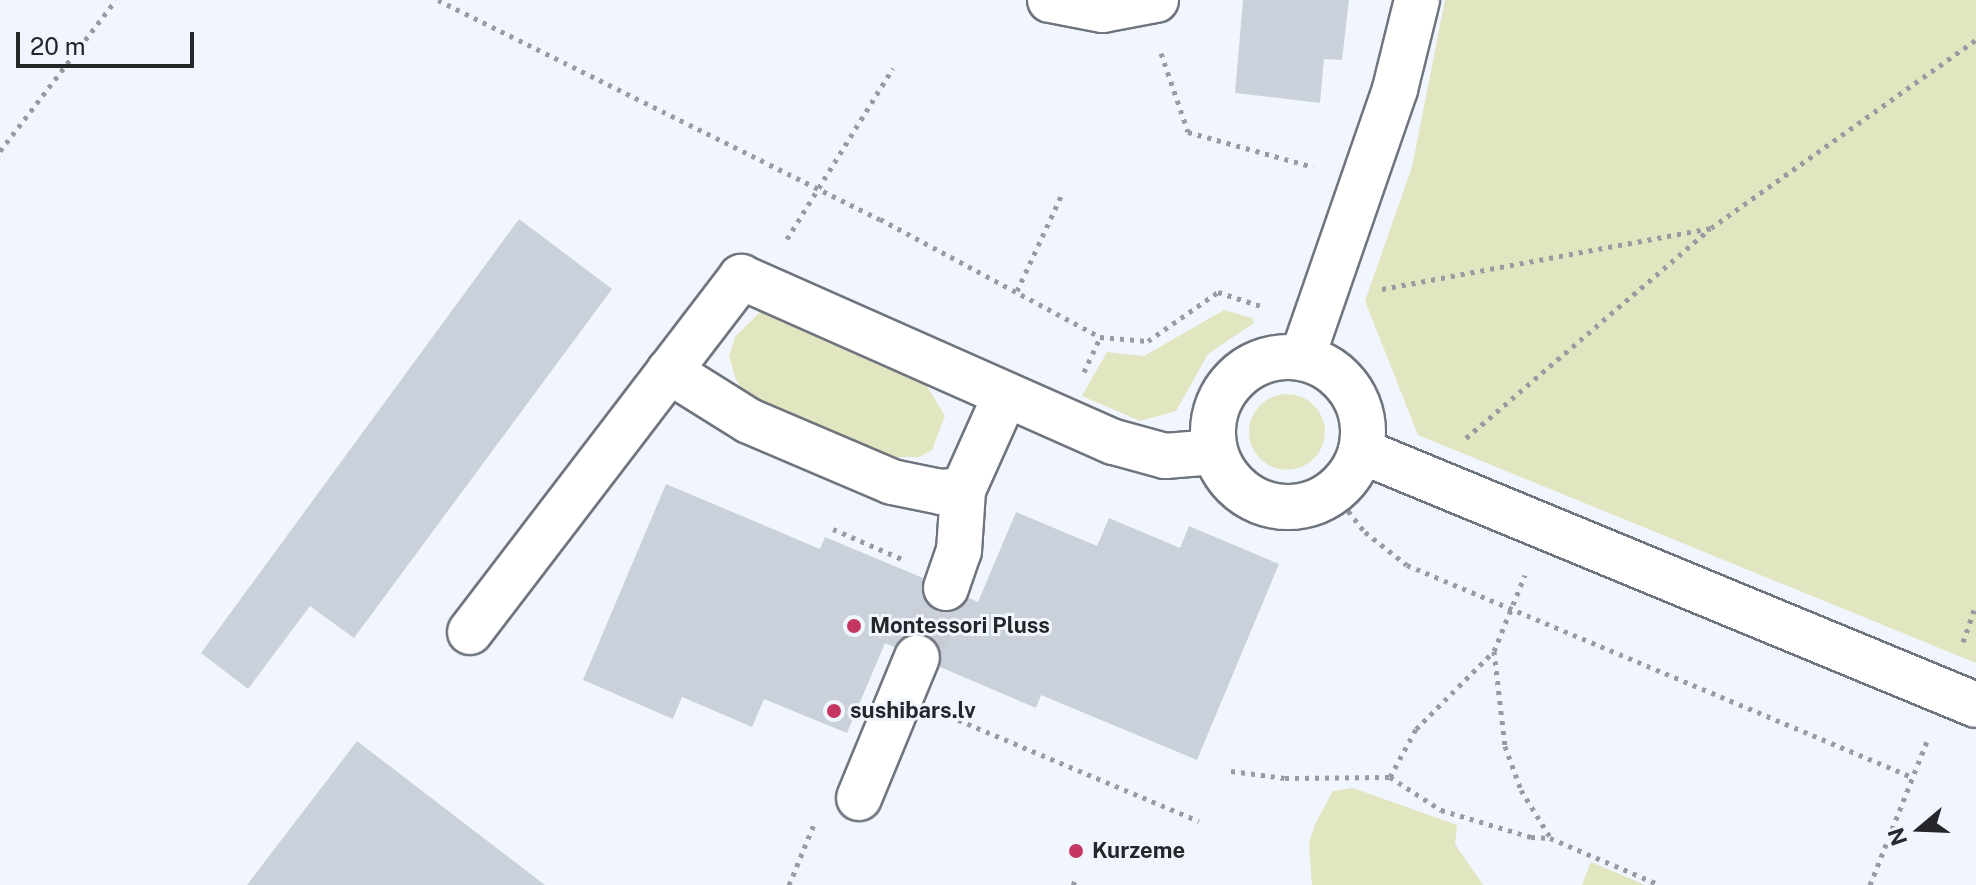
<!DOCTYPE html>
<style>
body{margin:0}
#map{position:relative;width:1976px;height:885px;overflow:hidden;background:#f1f6fe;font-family:"Public Sans",sans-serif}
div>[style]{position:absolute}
.green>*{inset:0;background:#e1e5c0}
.round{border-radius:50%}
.building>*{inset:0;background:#cbd1db}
.minor-tunnel>*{height:44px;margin-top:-22px;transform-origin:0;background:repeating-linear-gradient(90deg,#c8ccd4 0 44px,transparent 0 66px)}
.path>*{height:5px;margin-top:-2.5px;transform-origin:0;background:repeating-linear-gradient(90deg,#989ca2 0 4px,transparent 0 10px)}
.roads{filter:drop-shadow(2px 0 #6f757e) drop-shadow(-2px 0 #6f757e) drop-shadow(0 2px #6f757e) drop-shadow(0 -2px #6f757e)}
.minor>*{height:44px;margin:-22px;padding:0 22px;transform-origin:22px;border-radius:22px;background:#fff}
.minor>.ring{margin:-22px;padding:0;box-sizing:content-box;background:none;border:44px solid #fff;border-radius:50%}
.dots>*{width:22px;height:22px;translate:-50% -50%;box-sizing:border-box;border:4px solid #f1f6fe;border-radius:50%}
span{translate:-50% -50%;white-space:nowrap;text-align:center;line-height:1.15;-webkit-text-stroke:6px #f1f6fe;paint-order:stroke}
.poi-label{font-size:22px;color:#24262a;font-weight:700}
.left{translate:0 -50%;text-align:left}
.north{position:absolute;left:1880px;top:789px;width:80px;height:80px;-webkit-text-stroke:6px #f1f6fe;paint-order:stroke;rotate:251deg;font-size:22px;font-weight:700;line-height:32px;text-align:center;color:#24262a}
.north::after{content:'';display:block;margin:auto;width:28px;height:36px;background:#24262a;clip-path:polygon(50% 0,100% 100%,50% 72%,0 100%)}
.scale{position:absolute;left:16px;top:32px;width:178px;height:36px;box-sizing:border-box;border:4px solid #24262a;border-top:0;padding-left:10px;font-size:24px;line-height:28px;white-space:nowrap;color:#24262a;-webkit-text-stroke:6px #f1f6fe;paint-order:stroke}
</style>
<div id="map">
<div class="green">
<i style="clip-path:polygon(1445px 0,1976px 0,1976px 663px,1418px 435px,1365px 301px,1412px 167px)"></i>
<i style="clip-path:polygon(1224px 310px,1252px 318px,1254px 323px,1208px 354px,1176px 411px,1140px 421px,1082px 396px,1107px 352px,1144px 356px)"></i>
<i style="clip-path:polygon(760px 312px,775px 312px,925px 383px,945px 416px,932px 450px,919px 457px,880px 457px,753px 403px,736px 380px,729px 356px,735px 337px)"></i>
<i class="round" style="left:1249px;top:394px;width:76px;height:76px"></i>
<i style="clip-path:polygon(1353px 788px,1457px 825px,1455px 844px,1483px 885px,1312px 885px,1309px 844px,1315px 824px,1333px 791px)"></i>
<i style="clip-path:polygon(1591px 862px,1645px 885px,1582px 885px)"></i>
</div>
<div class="building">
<i style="clip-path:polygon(1243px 0,1349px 0,1342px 60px,1324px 59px,1320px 103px,1235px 93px)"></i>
<i style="clip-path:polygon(519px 219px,612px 289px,354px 638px,310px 606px,248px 689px,201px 653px)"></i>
<i style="clip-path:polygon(666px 484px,820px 549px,825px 537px,923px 578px,922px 593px,938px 612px,951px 612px,969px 598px,978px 602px,1016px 512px,1097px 546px,1109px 518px,1180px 548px,1189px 526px,1279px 564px,1197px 760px,1041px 695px,1036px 708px,940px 667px,937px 642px,914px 632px,894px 647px,885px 643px,847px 733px,764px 699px,752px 727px,682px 697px,673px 719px,583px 680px)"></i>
<i style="clip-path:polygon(357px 741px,545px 885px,247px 885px)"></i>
</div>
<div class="minor-tunnel">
<i style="left:917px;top:657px;width:75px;rotate:-67.2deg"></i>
</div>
<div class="path">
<i style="left:438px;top:0;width:493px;rotate:26.4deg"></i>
<i style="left:880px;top:219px;width:250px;rotate:28.2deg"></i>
<i style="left:1100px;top:337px;width:48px;rotate:4.8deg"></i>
<i style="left:1148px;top:341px;width:85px;rotate:-35deg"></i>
<i style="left:1218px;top:292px;width:48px;rotate:18.1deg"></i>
<i style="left:1161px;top:53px;width:83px;rotate:71.1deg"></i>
<i style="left:1188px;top:132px;width:130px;rotate:15.6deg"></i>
<i style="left:0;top:151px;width:190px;rotate:-52.5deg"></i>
<i style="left:787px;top:239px;width:201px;rotate:-58.2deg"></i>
<i style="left:1382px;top:289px;width:335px;rotate:-10.5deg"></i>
<i style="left:1711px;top:228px;width:325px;rotate:-35.4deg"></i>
<i style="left:1017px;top:291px;width:105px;rotate:-65.1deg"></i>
<i style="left:1084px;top:372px;width:38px;rotate:-65deg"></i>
<i style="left:1466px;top:438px;width:321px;rotate:-40.6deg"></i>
<i style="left:1342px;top:503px;width:37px;rotate:52deg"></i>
<i style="left:1365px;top:532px;width:53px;rotate:38.2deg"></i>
<i style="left:1407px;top:565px;width:548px;rotate:22.77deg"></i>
<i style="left:833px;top:529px;width:75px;rotate:23.5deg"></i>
<i style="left:1963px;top:642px;width:39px;rotate:-71deg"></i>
<i style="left:1494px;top:651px;width:96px;rotate:83.4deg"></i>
<i style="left:1505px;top:746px;width:47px;rotate:70deg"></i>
<i style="left:1521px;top:790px;width:55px;rotate:58.3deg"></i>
<i style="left:949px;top:716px;width:271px;rotate:22.8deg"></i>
<i style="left:1231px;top:771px;width:54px;rotate:7.4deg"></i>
<i style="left:1285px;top:778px;width:105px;rotate:-0.5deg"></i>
<i style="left:1390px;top:777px;width:61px;rotate:32.9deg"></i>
<i style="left:1441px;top:810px;width:94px;rotate:16.7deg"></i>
<i style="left:1531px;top:837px;width:19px;rotate:3deg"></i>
<i style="left:1550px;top:838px;width:120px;rotate:23.1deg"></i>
<i style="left:1390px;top:777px;width:55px;rotate:-61.6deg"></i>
<i style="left:1416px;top:729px;width:110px;rotate:-45deg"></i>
<i style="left:1494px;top:651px;width:82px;rotate:-67.8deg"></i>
<i style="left:789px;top:885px;width:66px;rotate:-67.7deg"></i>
<i style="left:1073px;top:885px;width:4px;rotate:-63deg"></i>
<i style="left:1870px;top:885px;width:155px;rotate:-68.4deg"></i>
</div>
<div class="roads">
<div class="minor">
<i style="left:1050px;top:0;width:54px;rotate:10.7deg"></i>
<i style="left:1103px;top:10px;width:54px;rotate:-10.7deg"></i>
<i class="ring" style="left:1213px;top:357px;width:106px;height:106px"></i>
<i style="left:1302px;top:358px;width:285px;rotate:-70.9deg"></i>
<i style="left:1395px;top:89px;width:92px;rotate:-76.1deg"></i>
<i style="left:669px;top:371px;width:94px;rotate:32deg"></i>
<i style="left:749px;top:421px;width:155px;rotate:23.1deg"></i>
<i style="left:892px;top:482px;width:50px;rotate:11.5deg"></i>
<i style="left:941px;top:492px;width:22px;rotate:-5deg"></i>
<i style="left:1361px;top:451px;width:665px;rotate:22.44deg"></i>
<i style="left:946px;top:588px;width:39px;rotate:-71deg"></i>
<i style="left:959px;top:551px;width:61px;rotate:-86.2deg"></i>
<i style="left:963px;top:490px;width:103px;rotate:-65.9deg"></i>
<i style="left:470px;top:632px;width:447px;rotate:-52.6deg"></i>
<i style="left:741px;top:277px;width:408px;rotate:23.9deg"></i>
<i style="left:1114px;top:442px;width:53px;rotate:15.4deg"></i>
<i style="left:1165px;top:456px;width:50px;rotate:-4.6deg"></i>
<i style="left:859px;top:798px;width:152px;rotate:-67.6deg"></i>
</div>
</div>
<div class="dots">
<i style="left:854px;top:626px;background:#c53761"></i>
<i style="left:834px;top:711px;background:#c53761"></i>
<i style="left:1076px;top:851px;background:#c53761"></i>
</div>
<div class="poi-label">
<span class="left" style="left:870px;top:626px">Montessori Pluss</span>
<span class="left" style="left:850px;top:711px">sushibars.lv</span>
<span class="left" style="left:1092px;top:851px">Kurzeme</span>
</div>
<div class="north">N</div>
<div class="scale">20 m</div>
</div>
